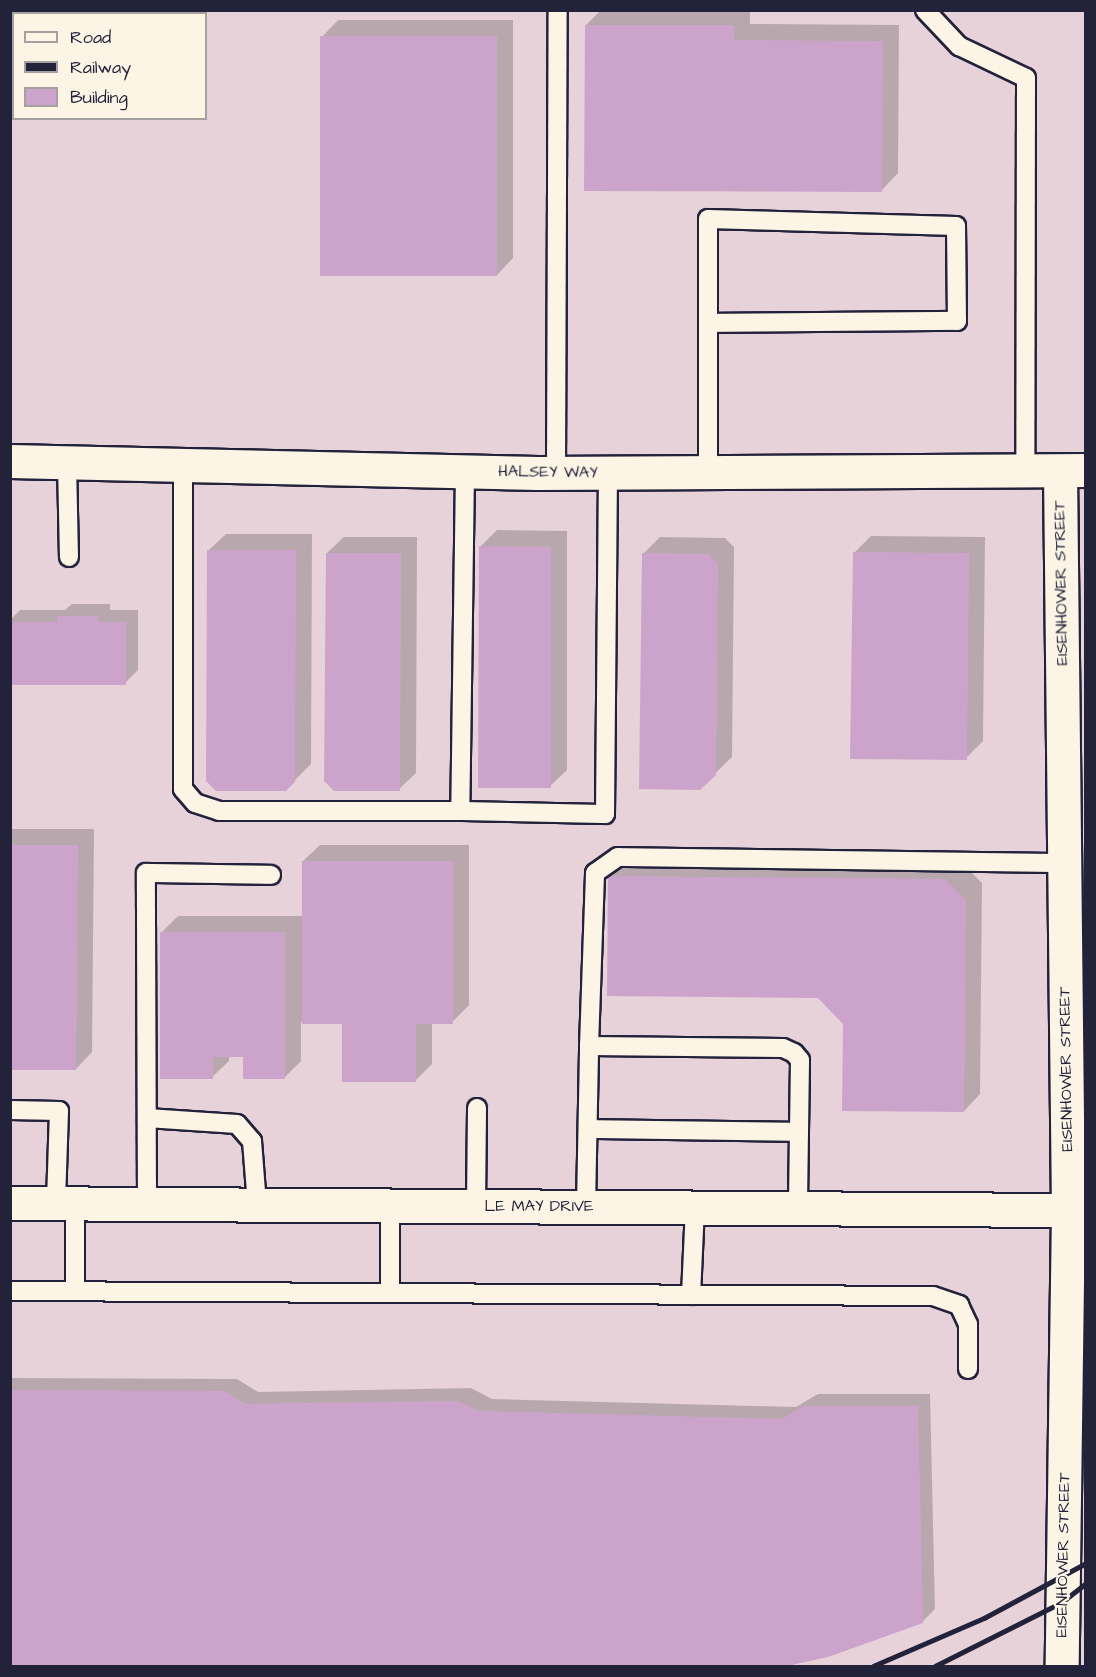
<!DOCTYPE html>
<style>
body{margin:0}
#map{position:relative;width:1096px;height:1677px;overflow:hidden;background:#f2e5e0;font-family:"Architects Daughter",sans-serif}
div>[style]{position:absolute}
.built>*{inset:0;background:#e7d2da}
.shadow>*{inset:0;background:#0003}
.building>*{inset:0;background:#cca4cb}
.roads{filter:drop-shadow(2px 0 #22223b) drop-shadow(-2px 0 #22223b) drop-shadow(0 2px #22223b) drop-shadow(0 -2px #22223b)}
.service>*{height:18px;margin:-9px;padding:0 9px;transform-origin:9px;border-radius:9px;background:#fcf5e5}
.minor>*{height:33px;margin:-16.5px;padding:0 16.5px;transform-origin:16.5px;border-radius:16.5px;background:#fcf5e5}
.tertiary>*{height:33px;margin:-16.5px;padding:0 16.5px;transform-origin:16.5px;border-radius:16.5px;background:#fcf5e5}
.rail>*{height:4.5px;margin:-2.25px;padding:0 2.25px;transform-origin:2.25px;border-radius:2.25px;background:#22223b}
span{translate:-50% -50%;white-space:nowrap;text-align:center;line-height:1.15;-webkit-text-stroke:4.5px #fcf5e5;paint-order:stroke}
.street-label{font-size:16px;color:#22223b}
.frame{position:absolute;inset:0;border:12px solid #22223b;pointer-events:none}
.legend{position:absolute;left:12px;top:12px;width:195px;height:108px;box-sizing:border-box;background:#fcf5e5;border:2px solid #a5a1a1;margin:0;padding:8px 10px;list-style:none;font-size:18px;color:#22223b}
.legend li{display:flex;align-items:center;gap:12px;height:30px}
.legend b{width:30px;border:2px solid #a5a1a1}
</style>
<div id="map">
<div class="built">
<i style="clip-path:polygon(evenodd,11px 11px,1085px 11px,1085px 1666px,11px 1666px,11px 11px,14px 14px,206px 14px,206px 118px,14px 118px,14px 14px)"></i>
</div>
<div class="shadow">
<i style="clip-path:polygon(601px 10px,750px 10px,750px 24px,899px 25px,898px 173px,882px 190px,586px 25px)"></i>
<i style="clip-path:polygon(338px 20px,513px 20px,513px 258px,497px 275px,322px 37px)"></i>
<i style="clip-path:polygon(497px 530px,567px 531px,567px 770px,550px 786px,480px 547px)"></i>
<i style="clip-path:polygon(226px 534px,312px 534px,311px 764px,294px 781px,209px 550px)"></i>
<i style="clip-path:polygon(871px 536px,985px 537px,983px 741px,966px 758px,854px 553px)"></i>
<i style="clip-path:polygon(344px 537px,417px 537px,416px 773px,399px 789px,327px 553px)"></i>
<i style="clip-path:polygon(660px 537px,725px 538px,734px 547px,732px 757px,700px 788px,643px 554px)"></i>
<i style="clip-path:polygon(72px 604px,110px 604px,110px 610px,138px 610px,138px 670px,125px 683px,10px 684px,10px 620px,20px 610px,65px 610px)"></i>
<i style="clip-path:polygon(10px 829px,94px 829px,92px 1052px,76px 1069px,10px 1068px)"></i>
<i style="clip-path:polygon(320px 845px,469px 845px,469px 1005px,452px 1022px,432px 1022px,432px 1064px,416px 1080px,343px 1022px,301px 1022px,301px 1061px,285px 1077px,244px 1055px,229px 1055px,229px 1061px,212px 1077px,162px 932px,178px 916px,303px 916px,303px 861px)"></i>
<i style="clip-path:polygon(626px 860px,962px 863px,982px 883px,980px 1094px,964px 1111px,845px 1024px,818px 997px,610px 876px)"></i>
<i style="clip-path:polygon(10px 1378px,237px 1379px,258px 1392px,471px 1388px,492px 1399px,796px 1407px,818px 1394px,930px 1394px,935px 1609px,922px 1622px,828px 1656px,780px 1666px,10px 1666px)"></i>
</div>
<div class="building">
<i style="clip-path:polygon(585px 25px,734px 25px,734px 40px,883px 41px,882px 192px,584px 191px)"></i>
<i style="clip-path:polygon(320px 36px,497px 36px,497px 276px,320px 276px)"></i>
<i style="clip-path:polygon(479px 546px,551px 547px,551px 788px,478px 788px)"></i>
<i style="clip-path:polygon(207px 550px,296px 550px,295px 782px,286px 791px,216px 791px,206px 781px)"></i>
<i style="clip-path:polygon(853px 552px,969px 553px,967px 760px,850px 759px)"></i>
<i style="clip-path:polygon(326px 553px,401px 553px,400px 791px,334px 791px,324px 781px)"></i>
<i style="clip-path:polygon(642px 553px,708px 554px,718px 564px,716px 775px,700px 790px,639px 789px)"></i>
<i style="clip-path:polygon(57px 616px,98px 616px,98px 622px,126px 622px,126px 685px,10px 685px,10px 622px,57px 622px)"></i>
<i style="clip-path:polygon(10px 845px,78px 845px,76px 1070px,10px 1070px)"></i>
<i style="clip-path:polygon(302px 861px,453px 861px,453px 1024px,416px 1024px,416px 1082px,342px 1082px,342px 1024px,302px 1024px)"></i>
<i style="clip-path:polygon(608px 876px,945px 879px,966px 900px,964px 1112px,842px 1111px,843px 1024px,818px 998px,607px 996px)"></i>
<i style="clip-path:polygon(160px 932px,285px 932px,285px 1079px,243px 1079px,243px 1057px,213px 1057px,213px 1079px,160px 1079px)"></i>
<i style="clip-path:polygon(10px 1390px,224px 1391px,245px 1404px,458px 1401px,479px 1411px,782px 1419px,804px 1406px,918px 1406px,923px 1623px,828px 1657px,787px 1666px,10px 1666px)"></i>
</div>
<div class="roads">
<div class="service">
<i style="left:925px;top:10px;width:50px;rotate:46.6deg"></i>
<i style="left:959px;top:46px;width:74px;rotate:25.5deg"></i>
<i style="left:1026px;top:78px;width:393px;rotate:90.1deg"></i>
<i style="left:708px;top:323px;width:249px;rotate:-0.5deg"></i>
<i style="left:957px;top:321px;width:95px;rotate:-90.6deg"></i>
<i style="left:956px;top:226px;width:248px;rotate:-178.4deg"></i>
<i style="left:708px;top:219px;width:253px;rotate:90deg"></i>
<i style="left:67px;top:463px;width:94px;rotate:88.8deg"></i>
<i style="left:183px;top:465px;width:324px;rotate:90deg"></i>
<i style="left:183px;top:789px;width:18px;rotate:49deg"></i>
<i style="left:195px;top:803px;width:25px;rotate:18deg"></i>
<i style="left:219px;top:811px;width:241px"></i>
<i style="left:465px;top:471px;width:340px;rotate:90.8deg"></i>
<i style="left:460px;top:811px;width:145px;rotate:1.2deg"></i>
<i style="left:605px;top:814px;width:341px;rotate:-89.5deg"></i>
<i style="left:556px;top:473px;width:463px;rotate:-89.8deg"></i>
<i style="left:589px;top:1046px;width:173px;rotate:-88deg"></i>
<i style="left:595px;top:873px;width:28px;rotate:-35deg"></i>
<i style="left:618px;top:857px;width:446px;rotate:0.8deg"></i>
<i style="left:10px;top:1110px;width:49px;rotate:1.2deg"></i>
<i style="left:59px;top:1111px;width:92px;rotate:91.9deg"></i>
<i style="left:147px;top:1118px;width:90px;rotate:3.8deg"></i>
<i style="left:237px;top:1124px;width:23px;rotate:49deg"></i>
<i style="left:252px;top:1141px;width:64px;rotate:85.5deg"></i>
<i style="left:588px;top:1129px;width:211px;rotate:0.8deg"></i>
<i style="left:75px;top:1203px;width:88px;rotate:90deg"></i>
<i style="left:147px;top:1204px;width:331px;rotate:-90.2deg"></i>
<i style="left:146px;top:873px;width:125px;rotate:0.9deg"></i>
<i style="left:390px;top:1206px;width:87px;rotate:90deg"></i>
<i style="left:476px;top:1206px;width:98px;rotate:-89.4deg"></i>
<i style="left:586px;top:1207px;width:161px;rotate:-88.9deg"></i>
<i style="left:589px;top:1046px;width:194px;rotate:0.6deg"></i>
<i style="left:783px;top:1048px;width:12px;rotate:24deg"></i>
<i style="left:794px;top:1053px;width:9px;rotate:49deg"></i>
<i style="left:800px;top:1060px;width:148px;rotate:90.8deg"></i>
<i style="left:10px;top:1291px;width:923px;rotate:0.31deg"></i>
<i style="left:933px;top:1296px;width:28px;rotate:19deg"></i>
<i style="left:959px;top:1305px;width:21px;rotate:65deg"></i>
<i style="left:968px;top:1324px;width:45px;rotate:90deg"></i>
<i style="left:691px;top:1295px;width:87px;rotate:-87.4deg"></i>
</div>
<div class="minor">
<i style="left:10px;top:461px;width:528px;rotate:1.3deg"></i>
<i style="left:538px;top:473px;width:548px;rotate:-0.31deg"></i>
<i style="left:10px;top:1203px;width:1058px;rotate:0.38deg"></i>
</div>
<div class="tertiary">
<i style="left:1060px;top:471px;width:739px;rotate:89.38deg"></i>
<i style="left:1068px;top:1210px;width:456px;rotate:90.8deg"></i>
</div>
</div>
<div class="rail">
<i style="left:873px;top:1666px;width:121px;rotate:-23.4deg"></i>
<i style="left:984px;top:1618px;width:116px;rotate:-28.3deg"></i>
<i style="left:935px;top:1666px;width:142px;rotate:-26.7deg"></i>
<i style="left:1062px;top:1602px;width:31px;rotate:-38deg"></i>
</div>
<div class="street-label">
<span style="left:548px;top:472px;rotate:1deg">HALSEY WAY</span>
<span style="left:1061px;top:583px;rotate:-91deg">EISENHOWER STREET</span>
<span style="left:1066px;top:1069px;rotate:-91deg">EISENHOWER STREET</span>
<span style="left:539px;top:1206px">LE MAY DRIVE</span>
<span style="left:1063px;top:1555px;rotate:-89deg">EISENHOWER STREET</span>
</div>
<div class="frame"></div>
<ul class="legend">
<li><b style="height:8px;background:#fcf5e5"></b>Road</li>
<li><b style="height:8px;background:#22223b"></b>Railway</li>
<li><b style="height:16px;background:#cca4cb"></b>Building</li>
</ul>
</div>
